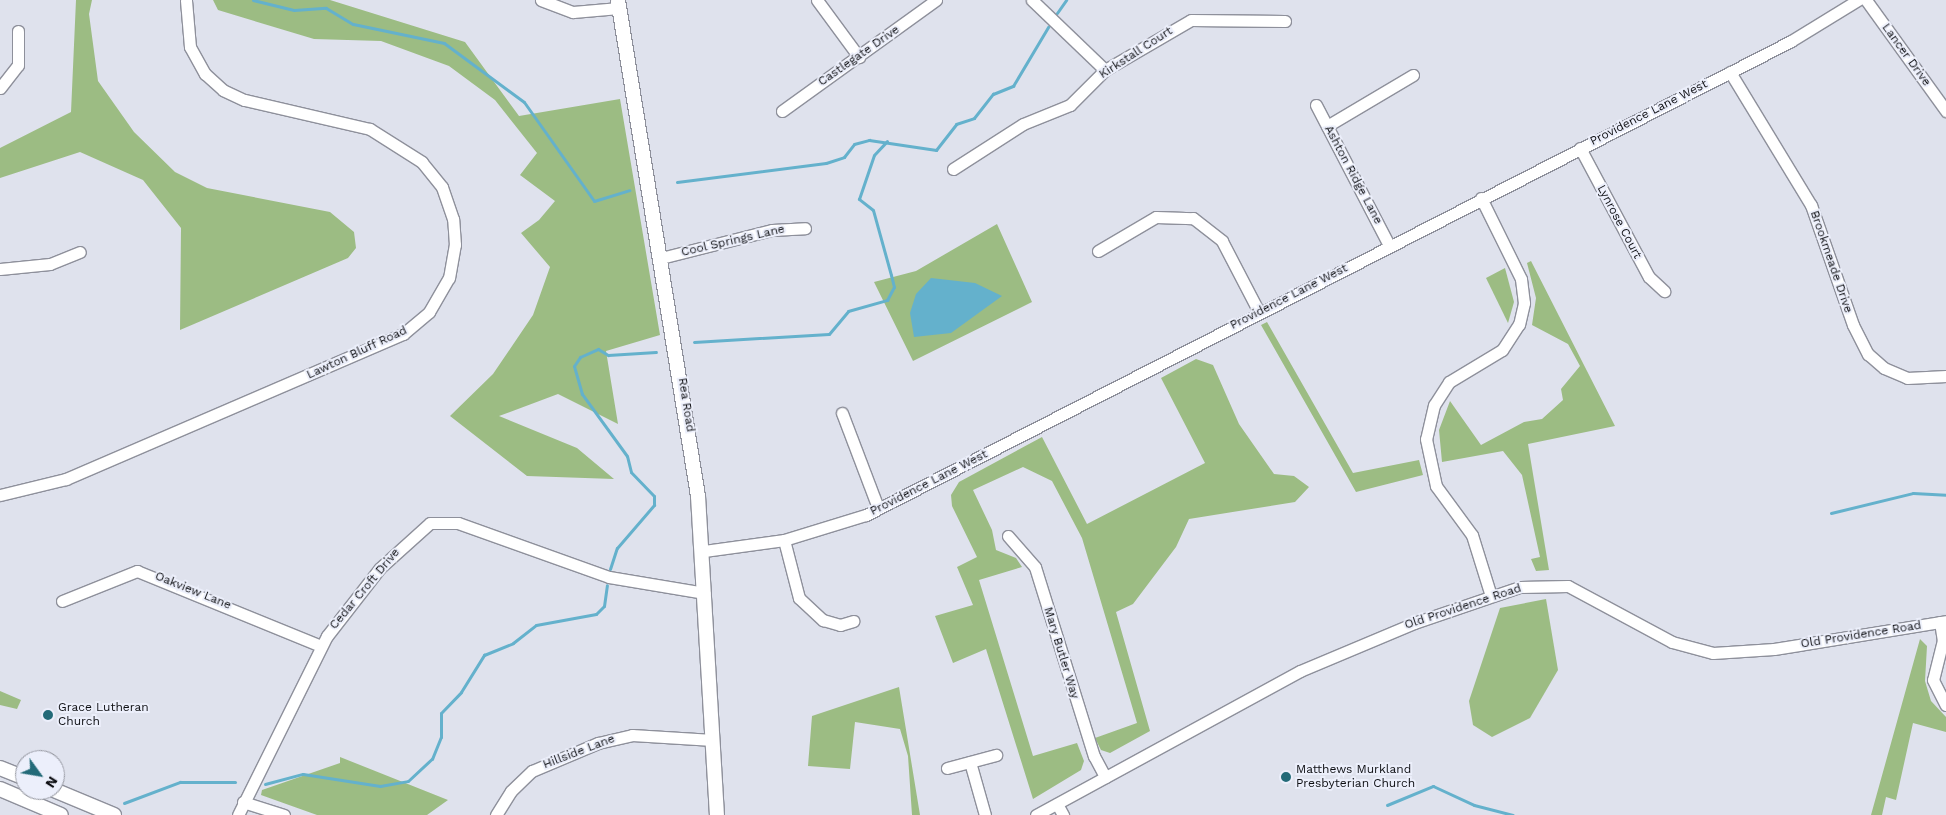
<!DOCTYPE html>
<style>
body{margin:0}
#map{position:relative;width:1946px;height:815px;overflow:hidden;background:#dfe2ed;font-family:"Work Sans",sans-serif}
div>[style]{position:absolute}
.green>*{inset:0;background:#9cbc83}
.water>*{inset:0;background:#64b1cc}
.stream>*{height:3px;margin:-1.5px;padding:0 1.5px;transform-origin:1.5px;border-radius:1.5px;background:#64b1cc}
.roads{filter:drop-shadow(1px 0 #8e909b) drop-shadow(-1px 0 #8e909b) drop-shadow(0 1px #8e909b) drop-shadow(0 -1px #8e909b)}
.minor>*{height:11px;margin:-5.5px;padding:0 5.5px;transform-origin:5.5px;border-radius:5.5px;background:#fff}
.major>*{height:14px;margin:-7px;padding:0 7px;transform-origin:7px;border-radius:7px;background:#fff}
.dots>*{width:14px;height:14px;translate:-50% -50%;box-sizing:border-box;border:2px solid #eceffb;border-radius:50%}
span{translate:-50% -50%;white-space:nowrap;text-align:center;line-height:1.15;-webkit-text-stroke:4px #eceffb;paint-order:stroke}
.street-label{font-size:12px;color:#0e0f13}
.poi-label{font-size:12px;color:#0e0f13}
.left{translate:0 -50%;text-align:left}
.north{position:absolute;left:15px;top:750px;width:50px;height:50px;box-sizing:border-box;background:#eceffb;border:1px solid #93959e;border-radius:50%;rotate:122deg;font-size:14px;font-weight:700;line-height:20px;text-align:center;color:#0e0f13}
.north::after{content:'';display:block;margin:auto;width:18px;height:22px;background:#236a78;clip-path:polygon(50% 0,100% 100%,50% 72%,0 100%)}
</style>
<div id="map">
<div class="green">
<i style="clip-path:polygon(76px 0,92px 0,89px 14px,98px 81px,134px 132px,175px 172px,207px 188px,330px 212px,354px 232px,356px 248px,348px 258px,180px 330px,181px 228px,143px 180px,80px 152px,0 178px,0 148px,71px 112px)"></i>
<i style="clip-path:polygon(213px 0,330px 0,465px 42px,519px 116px,620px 99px,660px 335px,606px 351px,618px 424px,558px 394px,499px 416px,577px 448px,614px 479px,527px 476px,450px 416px,493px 374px,533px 315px,550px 267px,521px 233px,539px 220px,555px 201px,520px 175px,537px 153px,495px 100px,449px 66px,381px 41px,314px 39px,218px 10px)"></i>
<i style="clip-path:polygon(997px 224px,1032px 302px,913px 361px,874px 282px,916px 271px)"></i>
<i style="clip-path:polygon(1531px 261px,1615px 426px,1528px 444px,1549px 570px,1536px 571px,1531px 559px,1540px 557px,1522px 475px,1503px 451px,1442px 462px,1439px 430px,1450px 401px,1481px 445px,1524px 422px,1542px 419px,1563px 400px,1561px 389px,1580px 366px,1568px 344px,1532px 325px,1536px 298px,1527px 263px)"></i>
<i style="clip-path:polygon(1505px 268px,1514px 302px,1508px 323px,1486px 278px)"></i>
<i style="clip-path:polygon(1267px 322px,1353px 473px,1419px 460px,1423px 475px,1356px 492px,1261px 325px)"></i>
<i style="clip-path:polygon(1196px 359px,1213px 365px,1239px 424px,1274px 474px,1294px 476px,1309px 487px,1295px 502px,1189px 519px,1176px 547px,1133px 604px,1116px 612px,1150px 731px,1110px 753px,1101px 750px,1095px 738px,1137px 723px,1082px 538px,1052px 481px,1023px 467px,973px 490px,992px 530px,996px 550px,1016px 558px,1022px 567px,979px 580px,1033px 756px,1077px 743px,1084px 761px,1081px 770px,1033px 799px,986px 649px,953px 663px,935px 616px,973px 605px,957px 567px,977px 557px,952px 506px,951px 495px,959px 482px,1042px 437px,1087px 524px,1205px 463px,1161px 378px)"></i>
<i style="clip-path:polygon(1546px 599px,1558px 670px,1530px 718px,1492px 737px,1473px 725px,1469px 701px,1500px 608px)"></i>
<i style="clip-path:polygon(1920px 639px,1927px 646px,1925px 681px,1931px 701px,1946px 717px,1946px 732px,1913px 723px,1896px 800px,1886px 797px,1882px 815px,1871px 815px)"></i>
<i style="clip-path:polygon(899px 687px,920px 815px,912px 815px,908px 756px,900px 729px,855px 722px,850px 769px,808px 766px,812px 716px)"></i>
<i style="clip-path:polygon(0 691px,21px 700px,17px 709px,0 705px)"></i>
<i style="clip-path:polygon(340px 757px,448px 800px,427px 815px,317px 815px,261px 795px,262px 790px,340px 763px)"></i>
</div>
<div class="water">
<i style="clip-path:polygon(931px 278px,975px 283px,1002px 296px,951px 333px,914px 337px,910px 313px,916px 294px)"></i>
</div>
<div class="stream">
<i style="left:253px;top:0;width:42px;rotate:13.7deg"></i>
<i style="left:294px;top:10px;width:32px;rotate:-4deg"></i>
<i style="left:326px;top:8px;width:31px;rotate:31deg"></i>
<i style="left:353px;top:24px;width:93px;rotate:11.8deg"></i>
<i style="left:444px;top:43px;width:99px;rotate:36.4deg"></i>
<i style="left:524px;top:102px;width:121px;rotate:54.7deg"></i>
<i style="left:594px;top:201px;width:37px;rotate:-17deg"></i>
<i style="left:1057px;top:13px;width:16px;rotate:-55deg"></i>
<i style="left:677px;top:182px;width:150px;rotate:-7.3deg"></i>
<i style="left:826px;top:163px;width:19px;rotate:-18deg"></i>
<i style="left:844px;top:157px;width:16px;rotate:-52deg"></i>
<i style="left:854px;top:144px;width:16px;rotate:-15deg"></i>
<i style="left:869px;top:140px;width:68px;rotate:8.5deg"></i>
<i style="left:936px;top:150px;width:33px;rotate:-52deg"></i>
<i style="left:956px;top:124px;width:19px;rotate:-18deg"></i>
<i style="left:974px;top:118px;width:31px;rotate:-52deg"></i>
<i style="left:993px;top:94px;width:22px;rotate:-22deg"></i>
<i style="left:1013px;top:86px;width:69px;rotate:-59.3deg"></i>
<i style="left:694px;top:342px;width:135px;rotate:-3.4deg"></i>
<i style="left:829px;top:334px;width:30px;rotate:-50deg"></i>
<i style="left:848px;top:311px;width:41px;rotate:-15.8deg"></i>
<i style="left:887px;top:300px;width:15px;rotate:-62deg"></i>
<i style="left:894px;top:287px;width:12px;rotate:-104deg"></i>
<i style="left:891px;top:275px;width:67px;rotate:-105.5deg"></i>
<i style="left:873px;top:210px;width:18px;rotate:-142deg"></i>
<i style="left:859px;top:199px;width:46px;rotate:-71.2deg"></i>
<i style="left:874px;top:155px;width:19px;rotate:-47deg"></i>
<i style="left:1831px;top:513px;width:84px;rotate:-13.7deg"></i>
<i style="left:1913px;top:493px;width:33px;rotate:3deg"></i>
<i style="left:610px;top:569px;width:22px;rotate:-72deg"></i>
<i style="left:617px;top:548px;width:57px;rotate:-49.3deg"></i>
<i style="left:654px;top:505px;width:9px;rotate:-90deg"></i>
<i style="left:654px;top:496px;width:33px;rotate:-134deg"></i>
<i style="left:631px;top:472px;width:16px;rotate:-104deg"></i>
<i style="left:627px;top:456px;width:77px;rotate:-126deg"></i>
<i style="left:582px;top:394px;width:29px;rotate:-106deg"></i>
<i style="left:574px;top:366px;width:11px;rotate:-56deg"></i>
<i style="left:580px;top:357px;width:20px;rotate:-24deg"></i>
<i style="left:598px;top:349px;width:12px;rotate:31deg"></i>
<i style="left:608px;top:355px;width:48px;rotate:-3.6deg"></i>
<i style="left:265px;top:784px;width:39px;rotate:-15deg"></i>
<i style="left:303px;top:774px;width:78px;rotate:8.9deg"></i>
<i style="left:380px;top:786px;width:28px;rotate:-10deg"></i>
<i style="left:408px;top:781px;width:33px;rotate:-43deg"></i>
<i style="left:432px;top:759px;width:24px;rotate:-68deg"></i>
<i style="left:441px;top:737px;width:24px;rotate:-90deg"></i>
<i style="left:441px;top:713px;width:29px;rotate:-46deg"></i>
<i style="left:461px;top:692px;width:44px;rotate:-58.1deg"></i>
<i style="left:484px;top:655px;width:31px;rotate:-22deg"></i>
<i style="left:513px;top:643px;width:29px;rotate:-38deg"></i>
<i style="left:536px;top:625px;width:61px;rotate:-10.4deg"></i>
<i style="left:596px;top:614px;width:11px;rotate:-45deg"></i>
<i style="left:604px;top:606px;width:21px;rotate:-82deg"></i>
<i style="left:124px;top:803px;width:60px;rotate:-20.6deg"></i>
<i style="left:180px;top:782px;width:55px"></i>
<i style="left:1387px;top:805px;width:50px;rotate:-22.4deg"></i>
<i style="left:1433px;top:786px;width:45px;rotate:24.9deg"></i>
<i style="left:1474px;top:805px;width:40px;rotate:14.4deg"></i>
</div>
<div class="roads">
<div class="minor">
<i style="left:541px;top:0;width:34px;rotate:21deg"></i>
<i style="left:573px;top:12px;width:46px;rotate:-5deg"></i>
<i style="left:817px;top:0;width:71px;rotate:53.6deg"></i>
<i style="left:1032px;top:0;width:101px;rotate:43.8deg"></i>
<i style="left:1866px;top:0;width:137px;rotate:54.2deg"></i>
<i style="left:1730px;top:72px;width:156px;rotate:58.7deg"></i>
<i style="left:1811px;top:205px;width:127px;rotate:70.7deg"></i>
<i style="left:1853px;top:325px;width:33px;rotate:63deg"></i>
<i style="left:1868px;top:354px;width:21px;rotate:41deg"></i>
<i style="left:1884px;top:368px;width:25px;rotate:23deg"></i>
<i style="left:1907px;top:378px;width:39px;rotate:-3deg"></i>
<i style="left:0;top:88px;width:29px;rotate:-52deg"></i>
<i style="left:18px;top:65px;width:34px;rotate:-90deg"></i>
<i style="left:1316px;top:105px;width:158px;rotate:62.5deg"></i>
<i style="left:782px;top:111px;width:190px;rotate:-35.8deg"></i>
<i style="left:1327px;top:126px;width:100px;rotate:-30.7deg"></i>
<i style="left:1580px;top:148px;width:146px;rotate:61.9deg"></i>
<i style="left:1649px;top:277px;width:21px;rotate:43deg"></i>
<i style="left:953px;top:169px;width:83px;rotate:-32.7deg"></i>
<i style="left:1023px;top:124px;width:51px;rotate:-22deg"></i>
<i style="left:1070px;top:105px;width:49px;rotate:-45deg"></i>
<i style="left:1105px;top:70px;width:99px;rotate:-30.2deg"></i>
<i style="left:1191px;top:20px;width:94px;rotate:0.6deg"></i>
<i style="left:1481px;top:198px;width:90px;rotate:63.7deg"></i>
<i style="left:1521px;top:279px;width:24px;rotate:83deg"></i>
<i style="left:1524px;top:303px;width:22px;rotate:103deg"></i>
<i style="left:1519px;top:324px;width:31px;rotate:123deg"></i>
<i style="left:1502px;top:350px;width:62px;rotate:148.9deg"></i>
<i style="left:1449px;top:382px;width:27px;rotate:123deg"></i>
<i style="left:1434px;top:405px;width:35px;rotate:103deg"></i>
<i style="left:1426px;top:439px;width:48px;rotate:78deg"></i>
<i style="left:1436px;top:486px;width:61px;rotate:53.7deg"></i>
<i style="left:1472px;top:535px;width:64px;rotate:72.7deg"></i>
<i style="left:1098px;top:251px;width:67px;rotate:-30.4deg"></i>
<i style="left:1156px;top:217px;width:37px;rotate:2deg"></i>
<i style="left:1193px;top:218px;width:37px;rotate:38deg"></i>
<i style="left:1222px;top:241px;width:80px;rotate:62.5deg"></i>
<i style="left:661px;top:258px;width:114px;rotate:-14.2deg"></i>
<i style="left:772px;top:230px;width:33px;rotate:-3deg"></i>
<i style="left:0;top:269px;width:50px;rotate:-5.7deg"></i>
<i style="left:50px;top:264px;width:32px;rotate:-22deg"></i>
<i style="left:842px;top:413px;width:102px;rotate:69.2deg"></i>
<i style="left:0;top:495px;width:68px;rotate:-13.6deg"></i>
<i style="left:66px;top:479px;width:367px;rotate:-23.3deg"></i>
<i style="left:403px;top:334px;width:34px;rotate:-40deg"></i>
<i style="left:429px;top:312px;width:39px;rotate:-60deg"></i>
<i style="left:449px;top:278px;width:34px;rotate:-80deg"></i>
<i style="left:455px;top:245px;width:26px;rotate:-94deg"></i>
<i style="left:453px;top:219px;width:34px;rotate:-109deg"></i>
<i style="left:442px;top:187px;width:32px;rotate:-129deg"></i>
<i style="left:422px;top:162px;width:62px;rotate:-147.6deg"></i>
<i style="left:370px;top:129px;width:129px;rotate:-167deg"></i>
<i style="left:244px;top:100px;width:23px;rotate:-155deg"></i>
<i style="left:223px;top:90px;width:24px;rotate:-138deg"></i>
<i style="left:205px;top:74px;width:31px;rotate:-119deg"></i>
<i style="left:190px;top:47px;width:47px;rotate:-94.9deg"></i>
<i style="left:1008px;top:536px;width:41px;rotate:48.9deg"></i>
<i style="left:1035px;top:567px;width:198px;rotate:72.7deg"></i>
<i style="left:1094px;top:756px;width:24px;rotate:62deg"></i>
<i style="left:784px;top:540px;width:60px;rotate:75.5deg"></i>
<i style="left:799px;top:598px;width:33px;rotate:43deg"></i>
<i style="left:823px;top:620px;width:18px;rotate:16deg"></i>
<i style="left:840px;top:625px;width:14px;rotate:-17deg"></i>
<i style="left:704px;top:551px;width:81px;rotate:-7.8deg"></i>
<i style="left:784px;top:540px;width:86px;rotate:-17deg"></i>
<i style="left:866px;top:515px;width:1039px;rotate:-27.13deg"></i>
<i style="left:1791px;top:41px;width:79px;rotate:-31.5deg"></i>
<i style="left:62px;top:601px;width:81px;rotate:-21.8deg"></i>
<i style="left:137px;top:571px;width:199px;rotate:22.2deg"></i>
<i style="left:1940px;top:622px;width:18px;rotate:81deg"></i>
<i style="left:1943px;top:640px;width:41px;rotate:104deg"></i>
<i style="left:1933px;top:680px;width:28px;rotate:63deg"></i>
<i style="left:970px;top:762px;width:55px;rotate:74.2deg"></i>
<i style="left:947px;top:768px;width:51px;rotate:-14.9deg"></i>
<i style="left:243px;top:802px;width:43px;rotate:17.6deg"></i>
<i style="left:1057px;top:804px;width:13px;rotate:61deg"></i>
<i style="left:238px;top:815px;width:200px;rotate:-63.6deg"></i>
<i style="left:327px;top:636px;width:86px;rotate:-52.1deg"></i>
<i style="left:380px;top:568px;width:67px;rotate:-42deg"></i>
<i style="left:430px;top:523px;width:28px"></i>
<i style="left:458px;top:523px;width:160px;rotate:19.7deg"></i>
<i style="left:609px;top:577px;width:97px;rotate:9.5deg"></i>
<i style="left:496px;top:815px;width:28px;rotate:-58deg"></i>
<i style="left:511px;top:791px;width:29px;rotate:-44deg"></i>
<i style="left:532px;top:771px;width:72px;rotate:-23deg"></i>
<i style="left:598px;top:743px;width:35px;rotate:-13deg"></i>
<i style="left:632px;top:735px;width:81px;rotate:3.5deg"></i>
<i style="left:1036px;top:815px;width:301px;rotate:-28.6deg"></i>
<i style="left:1300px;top:671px;width:124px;rotate:-22.8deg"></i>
<i style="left:1414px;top:623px;width:112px;rotate:-18.8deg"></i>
<i style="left:1520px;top:587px;width:48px;rotate:-1.2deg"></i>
<i style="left:1568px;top:586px;width:118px;rotate:28.3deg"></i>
<i style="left:1672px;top:642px;width:42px;rotate:15deg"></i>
<i style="left:1713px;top:653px;width:61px;rotate:-3.8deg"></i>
<i style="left:1774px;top:649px;width:174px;rotate:-9.2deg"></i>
</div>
<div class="major">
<i style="left:618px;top:0;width:502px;rotate:80.84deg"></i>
<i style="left:698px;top:496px;width:320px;rotate:86.6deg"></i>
<i style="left:0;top:768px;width:27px;rotate:22deg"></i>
<i style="left:0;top:789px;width:66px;rotate:23.1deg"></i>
<i style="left:54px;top:790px;width:65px;rotate:22.6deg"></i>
</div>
</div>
<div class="dots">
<i style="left:48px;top:715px;background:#236a78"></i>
<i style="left:1286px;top:777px;background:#236a78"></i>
</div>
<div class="street-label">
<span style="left:1136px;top:53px;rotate:-33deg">Kirkstall Court</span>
<span style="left:1906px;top:55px;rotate:54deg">Lancer Drive</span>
<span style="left:859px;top:56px;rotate:-35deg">Castlegate Drive</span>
<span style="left:1649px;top:113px;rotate:-27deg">Providence Lane West</span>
<span style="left:1353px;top:175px;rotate:62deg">Ashton Ridge Lane</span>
<span style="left:1619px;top:222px;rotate:62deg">Lynrose Court</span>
<span style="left:733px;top:241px;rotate:-13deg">Cool Springs Lane</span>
<span style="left:1831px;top:262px;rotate:71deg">Brookmeade Drive</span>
<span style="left:1289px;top:297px;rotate:-27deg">Providence Lane West</span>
<span style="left:357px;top:353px;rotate:-25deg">Lawton Bluff Road</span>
<span style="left:686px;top:405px;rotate:81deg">Rea Road</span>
<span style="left:929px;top:483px;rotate:-27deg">Providence Lane West</span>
<span style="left:365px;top:589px;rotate:-50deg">Cedar Croft Drive</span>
<span style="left:193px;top:591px;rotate:22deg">Oakview Lane</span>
<span style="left:1463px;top:607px;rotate:-18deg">Old Providence Road</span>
<span style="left:1861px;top:635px;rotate:-9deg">Old Providence Road</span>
<span style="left:1061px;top:653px;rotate:73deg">Mary Butler Way</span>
<span style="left:579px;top:752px;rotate:-21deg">Hillside Lane</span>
</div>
<div class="poi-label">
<span class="left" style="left:58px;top:715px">Grace Lutheran<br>Church</span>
<span class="left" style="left:1296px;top:777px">Matthews Murkland<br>Presbyterian Church</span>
</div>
<div class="north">N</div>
</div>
